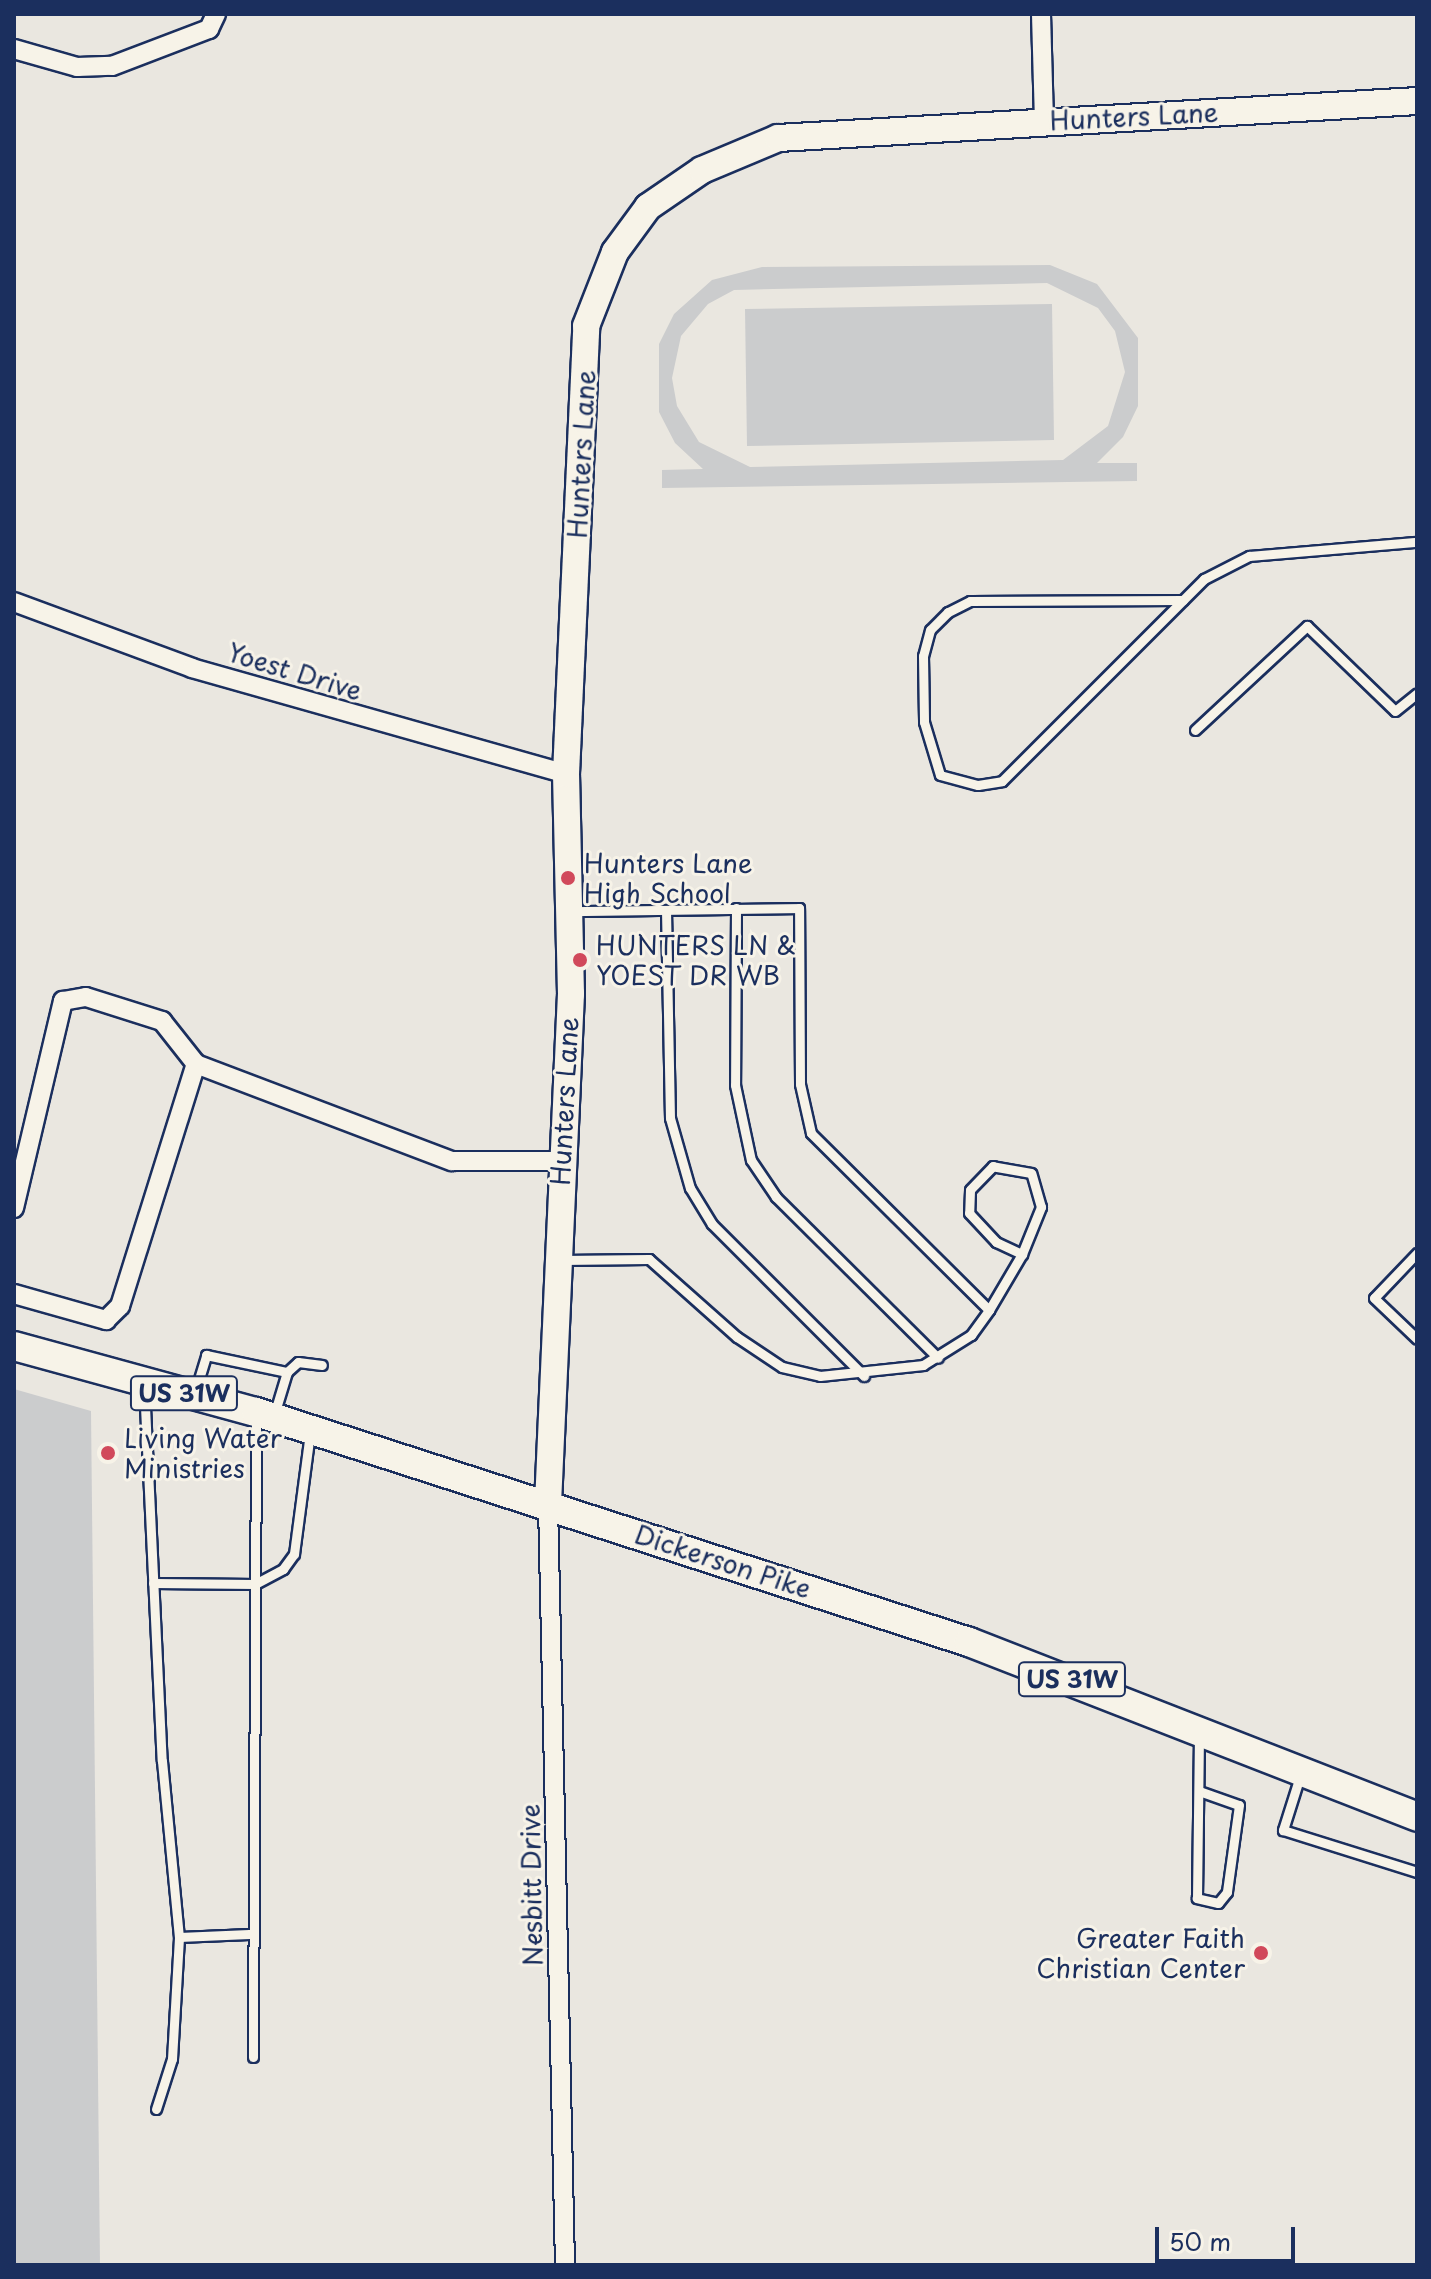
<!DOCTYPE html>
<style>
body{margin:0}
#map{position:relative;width:1431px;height:2279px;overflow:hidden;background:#eae7e0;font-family:"Playpen Sans",sans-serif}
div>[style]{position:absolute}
.green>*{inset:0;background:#cbcccd}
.roads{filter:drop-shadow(2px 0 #1b2f5e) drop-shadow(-2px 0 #1b2f5e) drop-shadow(0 2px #1b2f5e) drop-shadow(0 -2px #1b2f5e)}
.lane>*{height:9px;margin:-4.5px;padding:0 4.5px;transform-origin:4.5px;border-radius:4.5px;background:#f7f3e8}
.street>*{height:18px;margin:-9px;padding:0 9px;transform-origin:9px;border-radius:9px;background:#f7f3e8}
.secondary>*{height:26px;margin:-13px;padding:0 13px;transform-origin:13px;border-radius:13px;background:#f7f3e8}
.primary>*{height:28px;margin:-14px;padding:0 14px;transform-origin:14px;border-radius:14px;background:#f7f3e8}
.dots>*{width:22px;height:22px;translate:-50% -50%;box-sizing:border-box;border:4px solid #f7f3e8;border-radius:50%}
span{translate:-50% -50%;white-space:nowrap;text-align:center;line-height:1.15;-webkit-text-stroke:6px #f7f3e8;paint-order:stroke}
.shield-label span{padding:2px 6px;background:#f7f3e8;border:2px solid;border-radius:6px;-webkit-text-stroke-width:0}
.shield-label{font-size:24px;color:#1b2f5e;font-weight:700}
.street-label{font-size:26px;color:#1b2f5e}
.poi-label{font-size:26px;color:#1b2f5e}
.left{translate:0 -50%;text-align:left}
.right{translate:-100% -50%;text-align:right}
.frame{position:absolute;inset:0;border:16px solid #1b2f5e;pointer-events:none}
.scale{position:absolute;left:1155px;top:2227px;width:140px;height:36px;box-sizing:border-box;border:4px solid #1b2f5e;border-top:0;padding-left:10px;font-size:24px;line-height:28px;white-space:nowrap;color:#1b2f5e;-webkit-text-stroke:6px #f7f3e8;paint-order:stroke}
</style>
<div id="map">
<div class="green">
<i style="clip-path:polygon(evenodd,1050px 265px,1097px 284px,1138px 338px,1138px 406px,1123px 437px,1097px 463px,1137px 463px,1137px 481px,662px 488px,662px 470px,703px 469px,675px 443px,659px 412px,659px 344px,674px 314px,712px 280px,762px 267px,1050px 265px,1047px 283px,1098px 308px,1115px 331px,1125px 372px,1108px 426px,1063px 460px,750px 467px,699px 442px,677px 406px,672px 378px,681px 336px,708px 304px,734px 290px,1047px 283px)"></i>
<i style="clip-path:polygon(1052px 304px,1054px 440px,747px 446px,745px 309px)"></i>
<i style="clip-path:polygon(14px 1389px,91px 1411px,100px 2265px,14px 2265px)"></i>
</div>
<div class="roads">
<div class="lane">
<i style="left:1183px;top:600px;width:213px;rotate:179.7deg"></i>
<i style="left:970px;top:601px;width:25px;rotate:153deg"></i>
<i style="left:948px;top:612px;width:25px;rotate:135deg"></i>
<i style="left:930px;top:630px;width:27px;rotate:105deg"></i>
<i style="left:923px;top:656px;width:66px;rotate:89.1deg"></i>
<i style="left:924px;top:722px;width:55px;rotate:73.2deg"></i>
<i style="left:940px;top:775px;width:39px;rotate:15deg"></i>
<i style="left:978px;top:785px;width:24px;rotate:-9deg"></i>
<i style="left:1002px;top:781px;width:286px;rotate:-45deg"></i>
<i style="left:1204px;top:579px;width:51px;rotate:-27.1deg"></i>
<i style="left:1249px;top:556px;width:169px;rotate:-4.8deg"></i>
<i style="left:1195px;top:730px;width:153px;rotate:-42.9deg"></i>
<i style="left:1307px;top:626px;width:122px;rotate:44deg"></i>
<i style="left:1395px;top:711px;width:28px;rotate:-39deg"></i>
<i style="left:736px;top:908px;width:177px;rotate:90.3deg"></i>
<i style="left:735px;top:1085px;width:77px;rotate:78deg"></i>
<i style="left:751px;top:1160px;width:45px;rotate:56deg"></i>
<i style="left:776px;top:1197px;width:228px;rotate:44.8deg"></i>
<i style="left:666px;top:910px;width:208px;rotate:88.9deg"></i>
<i style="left:670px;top:1118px;width:73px;rotate:74.1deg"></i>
<i style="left:690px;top:1188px;width:42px;rotate:58.6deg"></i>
<i style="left:712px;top:1224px;width:215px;rotate:45deg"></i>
<i style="left:1417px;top:1253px;width:62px;rotate:133.7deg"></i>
<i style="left:1374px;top:1298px;width:59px;rotate:43.6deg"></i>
<i style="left:561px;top:1260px;width:88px;rotate:-0.7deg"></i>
<i style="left:649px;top:1259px;width:118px;rotate:41.6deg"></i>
<i style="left:737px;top:1337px;width:54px;rotate:33.7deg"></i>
<i style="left:782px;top:1367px;width:39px;rotate:13deg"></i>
<i style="left:820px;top:1376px;width:104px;rotate:-6.1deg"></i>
<i style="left:923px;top:1365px;width:57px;rotate:-32deg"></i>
<i style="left:971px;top:1335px;width:31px;rotate:-54deg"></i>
<i style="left:989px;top:1310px;width:251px;rotate:-135.2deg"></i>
<i style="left:811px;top:1133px;width:50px;rotate:-102.7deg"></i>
<i style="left:800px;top:1084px;width:176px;rotate:-90.3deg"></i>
<i style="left:799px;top:908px;width:227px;rotate:179.2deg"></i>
<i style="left:989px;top:1310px;width:65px;rotate:-59.5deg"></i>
<i style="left:1022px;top:1254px;width:51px;rotate:-68deg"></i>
<i style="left:1041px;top:1207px;width:35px;rotate:-106deg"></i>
<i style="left:1031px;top:1173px;width:39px;rotate:-170deg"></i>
<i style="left:993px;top:1166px;width:33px;rotate:134deg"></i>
<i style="left:970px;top:1190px;width:23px;rotate:92deg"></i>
<i style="left:969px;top:1213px;width:40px;rotate:47deg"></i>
<i style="left:996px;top:1242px;width:29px;rotate:25deg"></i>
<i style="left:144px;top:1385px;width:376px;rotate:87.3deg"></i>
<i style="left:162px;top:1761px;width:177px;rotate:84.5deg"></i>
<i style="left:179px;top:1937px;width:70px;rotate:-2.5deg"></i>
<i style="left:195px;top:1392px;width:39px;rotate:-73deg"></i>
<i style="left:206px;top:1355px;width:83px;rotate:11.9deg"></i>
<i style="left:274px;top:1415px;width:45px;rotate:-73.2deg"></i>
<i style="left:287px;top:1372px;width:15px;rotate:-42deg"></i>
<i style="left:298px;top:1362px;width:24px;rotate:7deg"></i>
<i style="left:153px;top:1583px;width:102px;rotate:0.6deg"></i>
<i style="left:255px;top:1584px;width:32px;rotate:-28deg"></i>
<i style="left:283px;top:1569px;width:19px;rotate:-54deg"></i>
<i style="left:294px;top:1554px;width:122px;rotate:-82.5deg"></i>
<i style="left:1300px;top:1776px;width:57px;rotate:107.5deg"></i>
<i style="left:1283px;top:1830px;width:140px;rotate:17.4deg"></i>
<i style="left:1199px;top:1791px;width:42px;rotate:19.3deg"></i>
<i style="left:1239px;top:1805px;width:88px;rotate:97.9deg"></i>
<i style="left:1227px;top:1892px;width:14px;rotate:129deg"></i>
<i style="left:1218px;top:1903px;width:22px;rotate:-167deg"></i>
<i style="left:1197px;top:1898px;width:161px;rotate:-89.3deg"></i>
<i style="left:253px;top:2057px;width:642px;rotate:-89.73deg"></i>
<i style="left:156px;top:2109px;width:52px;rotate:-72.3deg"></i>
<i style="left:172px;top:2059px;width:122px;rotate:-86.7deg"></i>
</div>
<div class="street">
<i style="left:1041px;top:14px;width:106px;rotate:88.4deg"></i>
<i style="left:14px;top:49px;width:66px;rotate:15.9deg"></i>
<i style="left:77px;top:67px;width:35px;rotate:-2deg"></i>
<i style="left:112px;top:66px;width:104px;rotate:-20.9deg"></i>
<i style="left:209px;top:29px;width:17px;rotate:-65deg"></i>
<i style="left:14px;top:602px;width:190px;rotate:20.3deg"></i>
<i style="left:192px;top:668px;width:389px;rotate:15.8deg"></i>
<i style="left:14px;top:1208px;width:213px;rotate:-76.7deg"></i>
<i style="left:63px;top:1001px;width:23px;rotate:-10deg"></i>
<i style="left:86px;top:997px;width:80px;rotate:17.5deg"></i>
<i style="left:162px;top:1021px;width:55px;rotate:51.7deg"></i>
<i style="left:196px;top:1064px;width:274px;rotate:20.8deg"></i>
<i style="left:452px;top:1161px;width:109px"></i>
<i style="left:14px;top:1294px;width:96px;rotate:15.8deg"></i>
<i style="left:106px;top:1320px;width:20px;rotate:-45deg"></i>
<i style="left:120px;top:1306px;width:254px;rotate:-72.6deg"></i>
<i style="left:548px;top:1504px;width:761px;rotate:88.72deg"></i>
</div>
<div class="secondary">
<i style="left:548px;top:1504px;width:511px;rotate:-87.42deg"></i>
<i style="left:571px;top:994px;width:220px;rotate:-91.3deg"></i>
<i style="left:566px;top:774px;width:448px;rotate:-87.4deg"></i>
<i style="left:586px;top:326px;width:79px;rotate:-68.6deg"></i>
<i style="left:615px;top:252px;width:56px;rotate:-53.7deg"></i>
<i style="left:648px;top:207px;width:65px;rotate:-34.4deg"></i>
<i style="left:702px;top:170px;width:82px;rotate:-22.8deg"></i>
<i style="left:778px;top:138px;width:640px;rotate:-3.31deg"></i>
</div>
<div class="primary">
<i style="left:14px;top:1346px;width:251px;rotate:15.3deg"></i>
<i style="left:256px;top:1412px;width:749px;rotate:17.88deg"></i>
<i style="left:969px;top:1642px;width:481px;rotate:21.3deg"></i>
</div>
</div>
<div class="dots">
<i style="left:568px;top:878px;background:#d1495b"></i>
<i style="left:580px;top:960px;background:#d1495b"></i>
<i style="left:108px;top:1453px;background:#d1495b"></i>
<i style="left:1261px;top:1953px;background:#d1495b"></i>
</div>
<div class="shield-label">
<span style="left:184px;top:1393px">US 31W</span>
<span style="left:1072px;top:1679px">US 31W</span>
</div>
<div class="street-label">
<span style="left:1134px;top:116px;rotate:-3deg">Hunters Lane</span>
<span style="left:581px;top:454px;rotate:-87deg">Hunters Lane</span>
<span style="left:295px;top:671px;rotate:17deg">Yoest Drive</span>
<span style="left:564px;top:1101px;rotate:-87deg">Hunters Lane</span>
<span style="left:723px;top:1561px;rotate:18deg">Dickerson Pike</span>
<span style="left:531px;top:1885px;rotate:-91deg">Nesbitt Drive</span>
</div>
<div class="poi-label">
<span class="left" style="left:584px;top:878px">Hunters Lane<br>High School</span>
<span class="left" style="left:596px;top:960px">HUNTERS LN &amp;<br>YOEST DR WB</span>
<span class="left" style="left:124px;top:1453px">Living Water<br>Ministries</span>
<span class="right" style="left:1245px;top:1953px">Greater Faith<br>Christian Center</span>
</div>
<div class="frame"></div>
<div class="scale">50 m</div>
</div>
